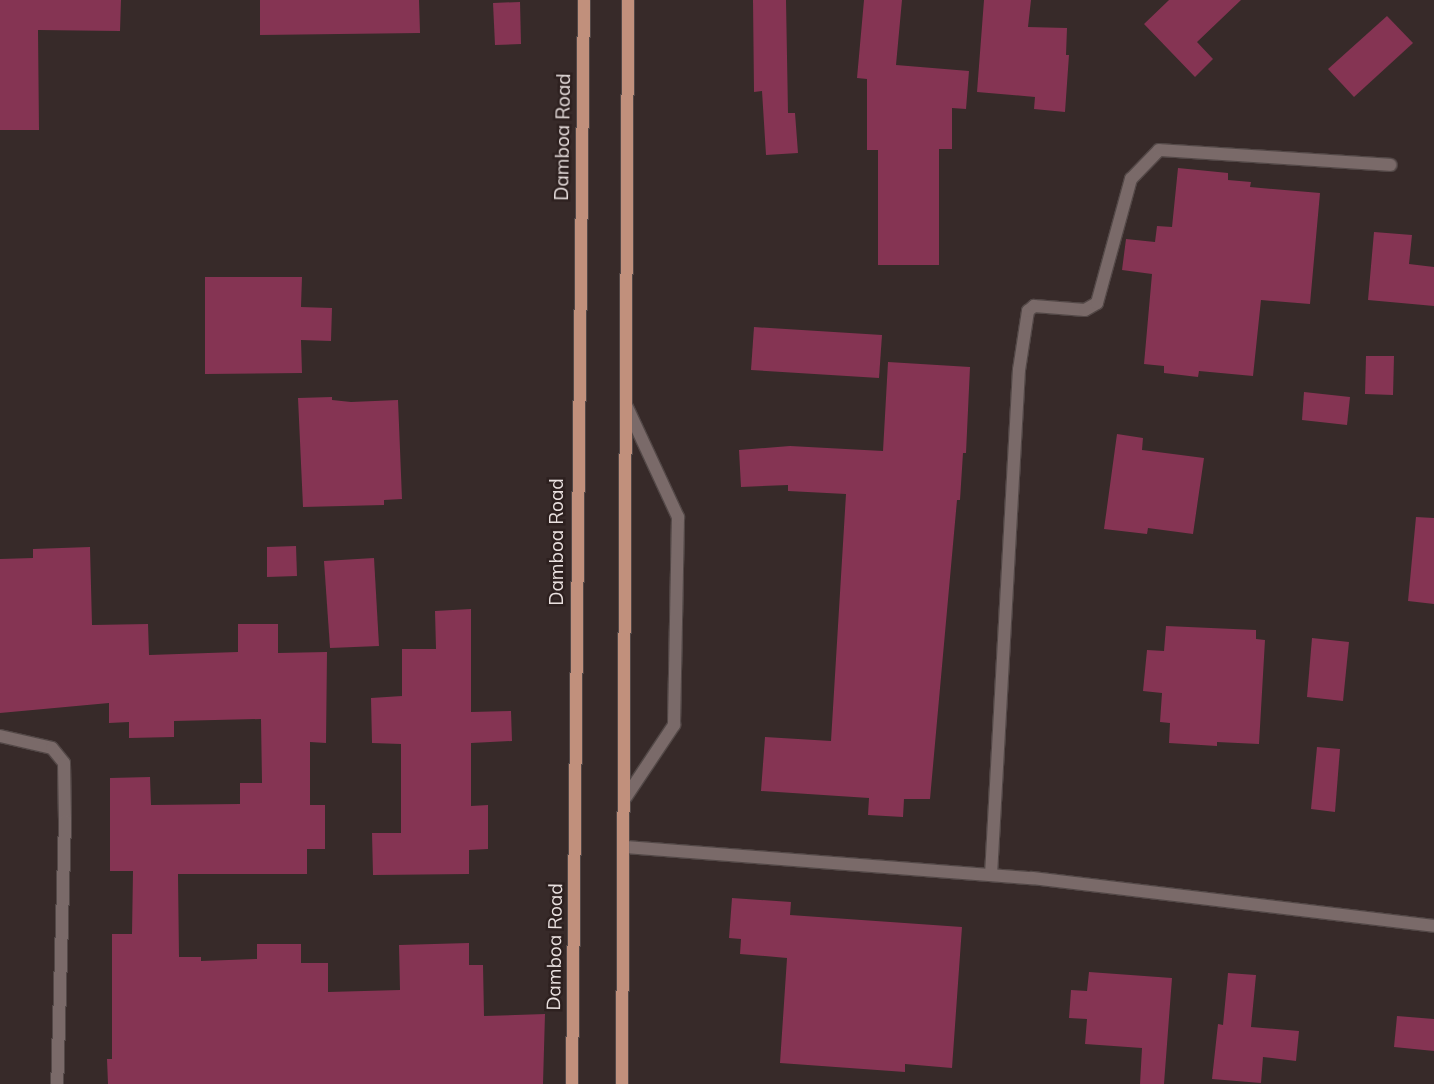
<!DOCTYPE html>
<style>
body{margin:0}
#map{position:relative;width:1434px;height:1084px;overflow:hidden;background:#372a29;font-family:Mulish,sans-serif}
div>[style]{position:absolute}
.building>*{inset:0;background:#853453}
.roads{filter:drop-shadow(1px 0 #534847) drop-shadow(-1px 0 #534847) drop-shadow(0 1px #534847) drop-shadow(0 -1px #534847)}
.lane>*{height:12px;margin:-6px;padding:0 6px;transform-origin:6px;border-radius:6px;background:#7a6a69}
.street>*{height:12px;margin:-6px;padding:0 6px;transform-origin:6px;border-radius:6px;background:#7a6a69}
.primary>*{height:12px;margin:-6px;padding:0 6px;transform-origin:6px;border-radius:6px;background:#c1907c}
span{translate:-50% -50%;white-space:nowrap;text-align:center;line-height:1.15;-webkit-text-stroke:5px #2d201f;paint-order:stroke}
.street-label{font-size:19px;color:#e9e0df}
</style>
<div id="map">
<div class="building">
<i style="clip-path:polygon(0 0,121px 0,120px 31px,38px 30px,39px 130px,0 130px)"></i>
<i style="clip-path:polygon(260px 0,419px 0,420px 33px,260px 35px)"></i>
<i style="clip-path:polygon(753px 0,786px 0,788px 113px,795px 113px,798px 153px,766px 155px,762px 91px,754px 92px)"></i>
<i style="clip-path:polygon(864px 0,902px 0,896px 65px,969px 71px,966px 109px,952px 108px,952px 149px,939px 149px,939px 265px,878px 265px,878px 150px,867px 150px,867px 79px,857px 78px)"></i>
<i style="clip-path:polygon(984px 0,1031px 0,1028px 27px,1067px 28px,1066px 55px,1069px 55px,1065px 112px,1034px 109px,1035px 97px,977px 92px)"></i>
<i style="clip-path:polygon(1169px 0,1241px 0,1197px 42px,1213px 59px,1195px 77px,1144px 24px)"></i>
<i style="clip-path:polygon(520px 2px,521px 44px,495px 45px,493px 3px)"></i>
<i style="clip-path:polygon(1387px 16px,1413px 43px,1354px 97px,1328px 69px)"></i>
<i style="clip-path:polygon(1178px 168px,1228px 173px,1228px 180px,1251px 182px,1250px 187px,1320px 193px,1310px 304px,1261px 300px,1253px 376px,1199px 371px,1198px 377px,1164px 373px,1164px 366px,1144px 364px,1152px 274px,1122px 270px,1126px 239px,1155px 242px,1157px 226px,1172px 227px)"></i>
<i style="clip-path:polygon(1374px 232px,1412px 235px,1409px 264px,1434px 267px,1434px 306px,1368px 300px)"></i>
<i style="clip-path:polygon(205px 277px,302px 277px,301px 307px,332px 308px,331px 341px,301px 340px,302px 373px,205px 374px)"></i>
<i style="clip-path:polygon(754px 327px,882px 335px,879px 378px,751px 370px)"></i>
<i style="clip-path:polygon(1366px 356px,1394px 356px,1393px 395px,1365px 394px)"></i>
<i style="clip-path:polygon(888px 362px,970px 367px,966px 453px,963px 453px,960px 500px,957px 500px,930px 799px,904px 799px,903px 817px,868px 815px,869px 798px,761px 791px,765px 737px,831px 741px,846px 494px,788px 491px,788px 485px,741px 487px,739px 450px,790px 446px,883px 451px)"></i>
<i style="clip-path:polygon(1304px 392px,1350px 397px,1347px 425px,1302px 420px)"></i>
<i style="clip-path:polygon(332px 397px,332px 400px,351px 402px,398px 400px,402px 499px,384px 500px,384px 505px,303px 507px,298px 398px)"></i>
<i style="clip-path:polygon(1117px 434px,1143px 438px,1142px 450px,1204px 458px,1193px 534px,1148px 528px,1147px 534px,1104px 529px)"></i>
<i style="clip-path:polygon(1416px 517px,1434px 518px,1434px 604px,1408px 601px)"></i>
<i style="clip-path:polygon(296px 546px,297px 576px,267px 577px,267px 547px)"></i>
<i style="clip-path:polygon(90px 547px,92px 625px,148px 624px,149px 655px,238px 652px,238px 624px,278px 624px,278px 653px,327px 652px,326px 743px,310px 742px,310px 805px,325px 805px,325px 849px,307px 849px,307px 874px,178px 874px,179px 957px,201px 957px,201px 961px,257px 959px,257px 944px,301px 944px,301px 963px,328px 963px,328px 992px,400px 990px,399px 945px,469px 943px,469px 965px,483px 965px,484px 1016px,545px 1014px,543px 1084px,108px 1084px,107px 1059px,112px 1059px,112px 934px,132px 934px,133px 871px,110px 871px,110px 778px,150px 777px,151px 805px,240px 804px,240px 783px,262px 783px,261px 719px,174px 721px,174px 737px,129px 738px,129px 722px,109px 723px,109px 703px,0 713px,0 559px,33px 558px,33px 549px)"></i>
<i style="clip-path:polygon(374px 558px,379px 646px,330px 648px,324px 561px)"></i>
<i style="clip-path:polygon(471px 609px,471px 712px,511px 711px,512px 741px,471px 743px,471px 806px,488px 805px,488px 849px,469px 850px,469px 874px,373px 875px,372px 833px,401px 833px,401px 744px,372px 743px,371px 698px,402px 696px,402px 649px,436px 649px,435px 611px)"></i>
<i style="clip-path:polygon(1166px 626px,1256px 630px,1256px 639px,1265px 640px,1259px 744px,1217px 742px,1217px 746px,1169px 743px,1170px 723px,1160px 722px,1162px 693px,1143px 691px,1147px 650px,1164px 651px)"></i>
<i style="clip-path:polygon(1312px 638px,1349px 642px,1343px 701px,1307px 697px)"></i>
<i style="clip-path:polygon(1317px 747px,1340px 749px,1335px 812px,1311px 809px)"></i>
<i style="clip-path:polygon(732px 898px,791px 902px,790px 915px,962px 927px,952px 1068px,905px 1064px,905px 1072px,780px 1063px,787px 958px,740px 954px,741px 939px,729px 938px)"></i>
<i style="clip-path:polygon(1089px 972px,1172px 978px,1164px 1084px,1140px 1084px,1142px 1048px,1085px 1044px,1087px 1019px,1069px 1018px,1071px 990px,1087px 991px)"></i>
<i style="clip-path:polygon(1228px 973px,1256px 975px,1251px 1027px,1299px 1031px,1296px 1061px,1263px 1057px,1261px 1083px,1212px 1079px,1218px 1024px,1223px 1025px)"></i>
<i style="clip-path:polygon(1397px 1016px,1434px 1019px,1434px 1051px,1394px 1047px)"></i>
</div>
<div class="roads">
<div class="lane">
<i style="left:626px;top:797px;width:87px;rotate:-56.3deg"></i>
<i style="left:674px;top:725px;width:208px;rotate:-88.9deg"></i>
<i style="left:678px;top:517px;width:121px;rotate:-114.9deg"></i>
<i style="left:991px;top:875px;width:506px;rotate:-86.83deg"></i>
<i style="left:1019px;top:370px;width:60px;rotate:-81.3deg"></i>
<i style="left:1028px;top:311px;width:8px;rotate:-40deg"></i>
<i style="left:1034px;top:306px;width:51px;rotate:4.5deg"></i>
<i style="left:1085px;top:310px;width:14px;rotate:-30deg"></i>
<i style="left:1097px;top:303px;width:129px;rotate:-74.7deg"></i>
<i style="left:1131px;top:179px;width:40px;rotate:-46deg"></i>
<i style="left:1159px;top:150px;width:232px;rotate:3.7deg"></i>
</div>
<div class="street">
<i style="left:0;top:736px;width:53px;rotate:13deg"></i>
<i style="left:52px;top:748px;width:19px;rotate:51deg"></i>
<i style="left:64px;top:763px;width:58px;rotate:89deg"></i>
<i style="left:65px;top:821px;width:263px;rotate:91.7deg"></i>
<i style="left:625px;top:847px;width:408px;rotate:4.4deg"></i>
<i style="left:1032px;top:878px;width:405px;rotate:6.8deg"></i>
</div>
<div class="primary">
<i style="left:572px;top:1084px;width:1084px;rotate:-89.37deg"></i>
<i style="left:622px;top:1084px;width:1084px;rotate:-89.68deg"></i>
</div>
</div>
<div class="street-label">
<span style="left:563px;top:137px;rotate:-89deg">Damboa Road</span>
<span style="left:557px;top:542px;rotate:-90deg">Damboa Road</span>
<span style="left:555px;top:947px;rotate:-89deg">Damboa Road</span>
</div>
</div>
